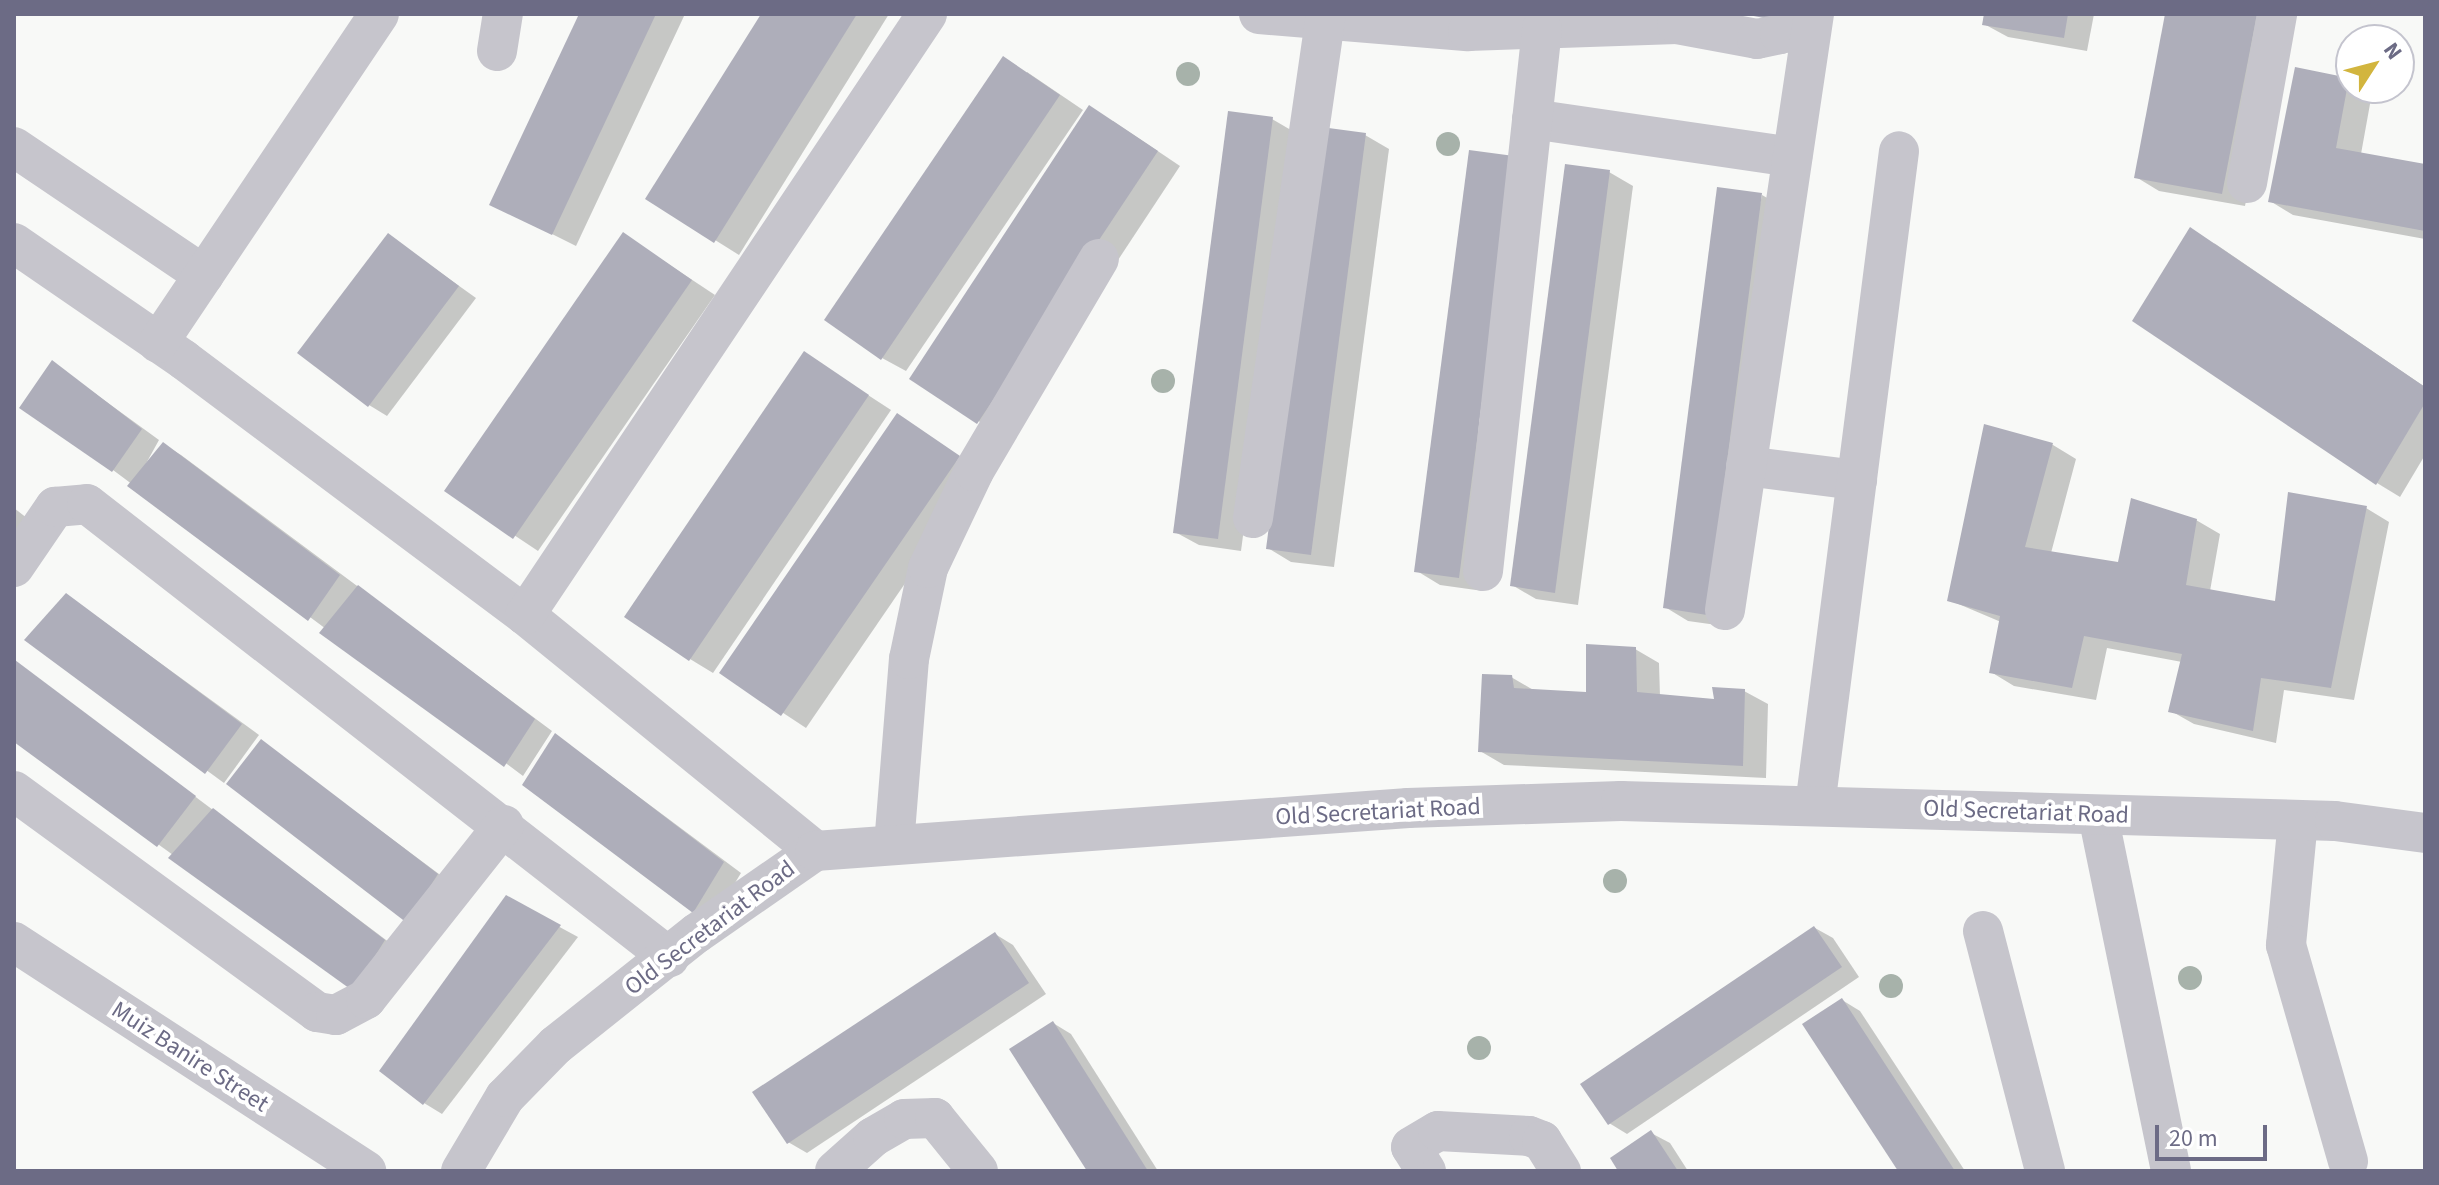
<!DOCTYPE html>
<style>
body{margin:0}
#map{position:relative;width:2439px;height:1185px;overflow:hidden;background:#f8f9f7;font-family:"Source Sans 3",sans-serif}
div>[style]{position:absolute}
.shadow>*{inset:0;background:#0003}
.building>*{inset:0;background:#aeaeba}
.minor>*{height:40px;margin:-20px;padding:0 20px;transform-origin:20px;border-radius:20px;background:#c6c5cc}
.trees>*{width:24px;height:24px;margin:-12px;border-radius:50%;background:#a7b2aa}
span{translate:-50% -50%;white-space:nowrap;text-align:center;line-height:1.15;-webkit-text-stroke:8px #fff;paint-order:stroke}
.street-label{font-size:24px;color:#6c6b85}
.frame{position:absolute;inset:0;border:16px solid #6c6b85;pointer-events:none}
.north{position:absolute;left:2335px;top:24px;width:80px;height:80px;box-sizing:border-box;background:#fff;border:2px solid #c4c4ce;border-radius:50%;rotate:54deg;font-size:22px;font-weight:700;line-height:32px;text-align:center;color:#6c6b85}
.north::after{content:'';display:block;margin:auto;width:28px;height:36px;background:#d2b53e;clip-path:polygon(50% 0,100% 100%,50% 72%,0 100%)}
.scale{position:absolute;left:2155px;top:1125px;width:112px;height:36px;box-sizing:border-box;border:4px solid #6c6b85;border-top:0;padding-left:10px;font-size:24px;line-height:28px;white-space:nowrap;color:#6c6b85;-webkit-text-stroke:6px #fff;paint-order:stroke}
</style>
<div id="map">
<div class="shadow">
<i style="clip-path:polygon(581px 14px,685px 14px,576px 246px,492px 204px)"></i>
<i style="clip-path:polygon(763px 14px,889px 14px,739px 255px,648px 198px)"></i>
<i style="clip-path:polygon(1986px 14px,2094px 14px,2087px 51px,2008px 37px,1984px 24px)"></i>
<i style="clip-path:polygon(2168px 14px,2283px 14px,2245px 206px,2159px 191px,2136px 177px)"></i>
<i style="clip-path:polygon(1027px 72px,1083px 110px,906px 371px,882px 358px)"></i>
<i style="clip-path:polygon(2348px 80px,2351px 88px,2372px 93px,2361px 154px,2425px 166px,2425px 239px,2293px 215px,2270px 201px)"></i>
<i style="clip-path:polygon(1272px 119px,1296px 133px,1241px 551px,1199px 545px,1175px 532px)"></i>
<i style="clip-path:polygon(1113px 121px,1180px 166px,1002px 436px,911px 378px)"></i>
<i style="clip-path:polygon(1365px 135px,1389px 149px,1334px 567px,1291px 562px,1268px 548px)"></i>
<i style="clip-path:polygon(1471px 152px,1483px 591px,1440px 585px,1417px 571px)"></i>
<i style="clip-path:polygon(1609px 172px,1633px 186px,1578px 605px,1536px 599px,1512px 585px)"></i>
<i style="clip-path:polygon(1762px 195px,1785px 208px,1731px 627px,1688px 621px,1665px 607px)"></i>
<i style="clip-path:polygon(623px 234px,715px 295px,538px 551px,446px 490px)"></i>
<i style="clip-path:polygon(388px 235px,476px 298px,387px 416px,369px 405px)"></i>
<i style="clip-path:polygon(2214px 243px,2425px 387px,2425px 455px,2400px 497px,2377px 483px)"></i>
<i style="clip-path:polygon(805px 354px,891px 410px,713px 673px,690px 659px)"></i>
<i style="clip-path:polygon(53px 363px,159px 440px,143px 469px,163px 444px,181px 455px,552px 731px,523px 776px,113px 470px)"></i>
<i style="clip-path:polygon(898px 416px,982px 471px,806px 728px,721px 672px)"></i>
<i style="clip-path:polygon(1985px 426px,2053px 445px,2076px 459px,2051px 553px,2119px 564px,2196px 520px,2220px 534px,2210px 591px,2276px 603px,2366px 508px,2389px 522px,2354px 700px,2284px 690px,2276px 743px,2194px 724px,2171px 711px,2182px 662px,2107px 648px,2096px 700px,2014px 686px,1991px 672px,2001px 622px,1949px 600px)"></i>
<i style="clip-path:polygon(14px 508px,32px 522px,14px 544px)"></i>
<i style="clip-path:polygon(67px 595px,259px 735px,224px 783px,27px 639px)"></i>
<i style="clip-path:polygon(1635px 649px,1659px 663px,1660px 696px,1716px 701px,1744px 691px,1768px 704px,1766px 778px,1504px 765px,1480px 751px,1511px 677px,1535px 691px,1588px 694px)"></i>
<i style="clip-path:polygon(16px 662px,402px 952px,372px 999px,14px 740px)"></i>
<i style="clip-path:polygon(556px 735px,741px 873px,712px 921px,694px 911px)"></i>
<i style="clip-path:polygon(262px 742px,455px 886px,426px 932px)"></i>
<i style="clip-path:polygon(506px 898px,578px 937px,442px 1114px,424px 1103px)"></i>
<i style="clip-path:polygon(1815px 928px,1833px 938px,1859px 977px,1627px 1134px,1609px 1123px)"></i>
<i style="clip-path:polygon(995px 934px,1013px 945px,1046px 994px,807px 1153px,788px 1142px)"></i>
<i style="clip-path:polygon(1842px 1000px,1860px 1011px,1965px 1171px,1901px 1171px)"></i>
<i style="clip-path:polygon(1053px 1023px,1071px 1034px,1158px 1171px,1089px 1171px)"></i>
<i style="clip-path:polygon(1651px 1133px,1670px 1143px,1688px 1171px,1621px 1171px)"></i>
</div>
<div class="building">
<i style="clip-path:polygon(579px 14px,656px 14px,552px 235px,489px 205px)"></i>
<i style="clip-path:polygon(761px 14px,857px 14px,714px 243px,645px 199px)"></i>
<i style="clip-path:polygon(1743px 14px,1792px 14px,1791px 23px)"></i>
<i style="clip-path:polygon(1984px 14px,2068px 14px,2064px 38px,1982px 25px)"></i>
<i style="clip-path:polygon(2165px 14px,2257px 14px,2222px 194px,2134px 178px)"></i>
<i style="clip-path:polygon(1003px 56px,1060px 95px,881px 360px,824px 320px)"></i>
<i style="clip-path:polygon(2295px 67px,2349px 78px,2336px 148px,2425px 164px,2425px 231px,2268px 202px)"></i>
<i style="clip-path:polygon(1089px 105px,1158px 151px,977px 424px,909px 379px)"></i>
<i style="clip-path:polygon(1228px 111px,1273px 117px,1218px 539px,1173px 533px)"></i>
<i style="clip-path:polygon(1321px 127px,1366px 133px,1311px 555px,1266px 549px)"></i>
<i style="clip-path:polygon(1469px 150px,1514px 156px,1459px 578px,1414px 572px)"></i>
<i style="clip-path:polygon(1565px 164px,1610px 170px,1555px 593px,1510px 586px)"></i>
<i style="clip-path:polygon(1717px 187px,1762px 193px,1707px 615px,1663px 608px)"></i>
<i style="clip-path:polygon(2190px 227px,2425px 387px,2425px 403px,2376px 485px,2132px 321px)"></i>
<i style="clip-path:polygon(623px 232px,692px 280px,513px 539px,444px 491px)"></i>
<i style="clip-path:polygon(388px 233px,459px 286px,368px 407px,297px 353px)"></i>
<i style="clip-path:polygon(804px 351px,869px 395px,689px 661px,624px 617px)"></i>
<i style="clip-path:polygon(52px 360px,142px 429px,112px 472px,19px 408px)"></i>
<i style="clip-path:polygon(897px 413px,960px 456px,781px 716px,719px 673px)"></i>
<i style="clip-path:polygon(1984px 424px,2053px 443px,2025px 547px,2118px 562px,2131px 498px,2197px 519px,2186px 585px,2275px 601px,2288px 492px,2367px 506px,2331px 688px,2261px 678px,2253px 731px,2168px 712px,2182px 654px,2084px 636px,2072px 688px,1989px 673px,2000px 616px,1947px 601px)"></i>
<i style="clip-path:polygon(163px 442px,340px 575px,308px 621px,127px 486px)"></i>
<i style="clip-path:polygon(358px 585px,535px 719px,504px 767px,319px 633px)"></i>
<i style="clip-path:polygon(66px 593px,242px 724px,205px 774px,24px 640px)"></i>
<i style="clip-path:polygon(1586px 644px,1636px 647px,1637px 692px,1714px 699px,1712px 687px,1745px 689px,1743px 766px,1478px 752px,1482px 674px,1512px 675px,1514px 688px,1586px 692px)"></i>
<i style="clip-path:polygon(15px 660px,196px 796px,157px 847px,14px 742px)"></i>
<i style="clip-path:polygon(555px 733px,724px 862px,693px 913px,522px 785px)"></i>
<i style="clip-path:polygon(261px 739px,438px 874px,407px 923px,226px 784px)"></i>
<i style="clip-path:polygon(213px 808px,385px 940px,353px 991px,168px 858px)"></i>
<i style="clip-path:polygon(506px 895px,561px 925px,423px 1105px,379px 1071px)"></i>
<i style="clip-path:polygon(1814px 926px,1842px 967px,1608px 1125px,1580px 1084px)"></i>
<i style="clip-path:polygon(995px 932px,1029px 983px,787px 1144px,752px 1092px)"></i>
<i style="clip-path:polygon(1842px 998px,1955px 1171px,1898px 1171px,1802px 1024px)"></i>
<i style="clip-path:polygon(1053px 1021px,1148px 1171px,1087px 1171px,1009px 1049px)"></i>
<i style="clip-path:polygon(1651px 1130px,1678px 1171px,1618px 1171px,1610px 1158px)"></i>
</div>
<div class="minor">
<i style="left:1259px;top:14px;width:210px;rotate:4.7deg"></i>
<i style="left:1468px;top:31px;width:209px;rotate:-1.9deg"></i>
<i style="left:1677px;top:24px;width:81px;rotate:10.6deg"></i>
<i style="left:1757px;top:39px;width:24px;rotate:-12deg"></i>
<i style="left:1780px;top:34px;width:34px;rotate:-36deg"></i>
<i style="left:497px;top:51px;width:37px;rotate:-81deg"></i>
<i style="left:1532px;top:119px;width:263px;rotate:8.3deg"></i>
<i style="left:14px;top:147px;width:229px;rotate:34deg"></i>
<i style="left:2247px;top:183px;width:172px;rotate:-79.9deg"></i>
<i style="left:14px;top:243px;width:206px;rotate:34.5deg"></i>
<i style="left:184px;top:360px;width:426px;rotate:36.8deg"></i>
<i style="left:525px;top:615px;width:374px;rotate:39.1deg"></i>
<i style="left:158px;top:343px;width:396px;rotate:-56.1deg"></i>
<i style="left:1746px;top:466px;width:112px;rotate:7.2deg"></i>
<i style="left:1253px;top:518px;width:509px;rotate:-81.76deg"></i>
<i style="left:14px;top:567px;width:73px;rotate:-55.7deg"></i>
<i style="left:55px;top:507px;width:32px;rotate:-5deg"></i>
<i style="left:87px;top:504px;width:738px;rotate:37.9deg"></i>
<i style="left:1483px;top:571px;width:545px;rotate:-83.79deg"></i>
<i style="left:1725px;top:610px;width:603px;rotate:-81.51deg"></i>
<i style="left:525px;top:615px;width:723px;rotate:-56.22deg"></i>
<i style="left:14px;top:791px;width:375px;rotate:36.1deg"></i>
<i style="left:317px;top:1012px;width:19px;rotate:9deg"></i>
<i style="left:336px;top:1015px;width:34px;rotate:-28deg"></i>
<i style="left:366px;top:999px;width:222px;rotate:-51.6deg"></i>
<i style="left:1815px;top:806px;width:660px;rotate:-82.69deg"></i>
<i style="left:2098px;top:815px;width:363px;rotate:78.4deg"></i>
<i style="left:2298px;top:820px;width:126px;rotate:95.5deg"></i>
<i style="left:2286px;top:945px;width:225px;rotate:74deg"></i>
<i style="left:894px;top:845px;width:187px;rotate:-85.4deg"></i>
<i style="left:909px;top:659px;width:93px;rotate:-78.2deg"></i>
<i style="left:928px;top:568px;width:107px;rotate:-64.6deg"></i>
<i style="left:974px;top:471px;width:246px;rotate:-59.5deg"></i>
<i style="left:1983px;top:931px;width:248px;rotate:75.5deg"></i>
<i style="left:14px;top:942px;width:420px;rotate:33deg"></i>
<i style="left:461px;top:1171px;width:86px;rotate:-59.3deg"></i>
<i style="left:505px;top:1097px;width:73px;rotate:-45.6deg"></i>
<i style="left:556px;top:1045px;width:180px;rotate:-38.5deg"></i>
<i style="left:697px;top:933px;width:144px;rotate:-34.8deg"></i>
<i style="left:815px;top:851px;width:595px;rotate:-4.15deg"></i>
<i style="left:1408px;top:808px;width:213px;rotate:-1.9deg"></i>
<i style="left:1621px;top:801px;width:714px;rotate:1.6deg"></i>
<i style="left:2335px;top:821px;width:91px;rotate:7.6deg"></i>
<i style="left:835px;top:1171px;width:51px;rotate:-41.8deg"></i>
<i style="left:873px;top:1137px;width:36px;rotate:-30deg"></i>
<i style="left:904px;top:1119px;width:31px;rotate:-2deg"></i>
<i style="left:935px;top:1118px;width:68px;rotate:50.9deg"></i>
<i style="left:1426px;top:1171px;width:28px;rotate:-122deg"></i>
<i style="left:1411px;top:1147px;width:31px;rotate:-31deg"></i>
<i style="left:1438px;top:1131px;width:91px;rotate:3.1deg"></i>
<i style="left:1529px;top:1136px;width:14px;rotate:21deg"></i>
<i style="left:1542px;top:1141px;width:36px;rotate:58deg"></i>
</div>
<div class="trees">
<i style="left:1188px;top:74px"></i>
<i style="left:1448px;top:144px"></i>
<i style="left:1163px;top:381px"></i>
<i style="left:1615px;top:881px"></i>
<i style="left:2190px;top:978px"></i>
<i style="left:1891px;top:986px"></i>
<i style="left:1479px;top:1048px"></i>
</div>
<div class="street-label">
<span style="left:1378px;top:812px;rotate:-3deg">Old Secretariat Road</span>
<span style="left:2026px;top:812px;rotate:2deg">Old Secretariat Road</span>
<span style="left:710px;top:928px;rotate:-37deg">Old Secretariat Road</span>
<span style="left:190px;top:1057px;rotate:33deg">Muiz Banire Street</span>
</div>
<div class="frame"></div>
<div class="north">N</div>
<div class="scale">20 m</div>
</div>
